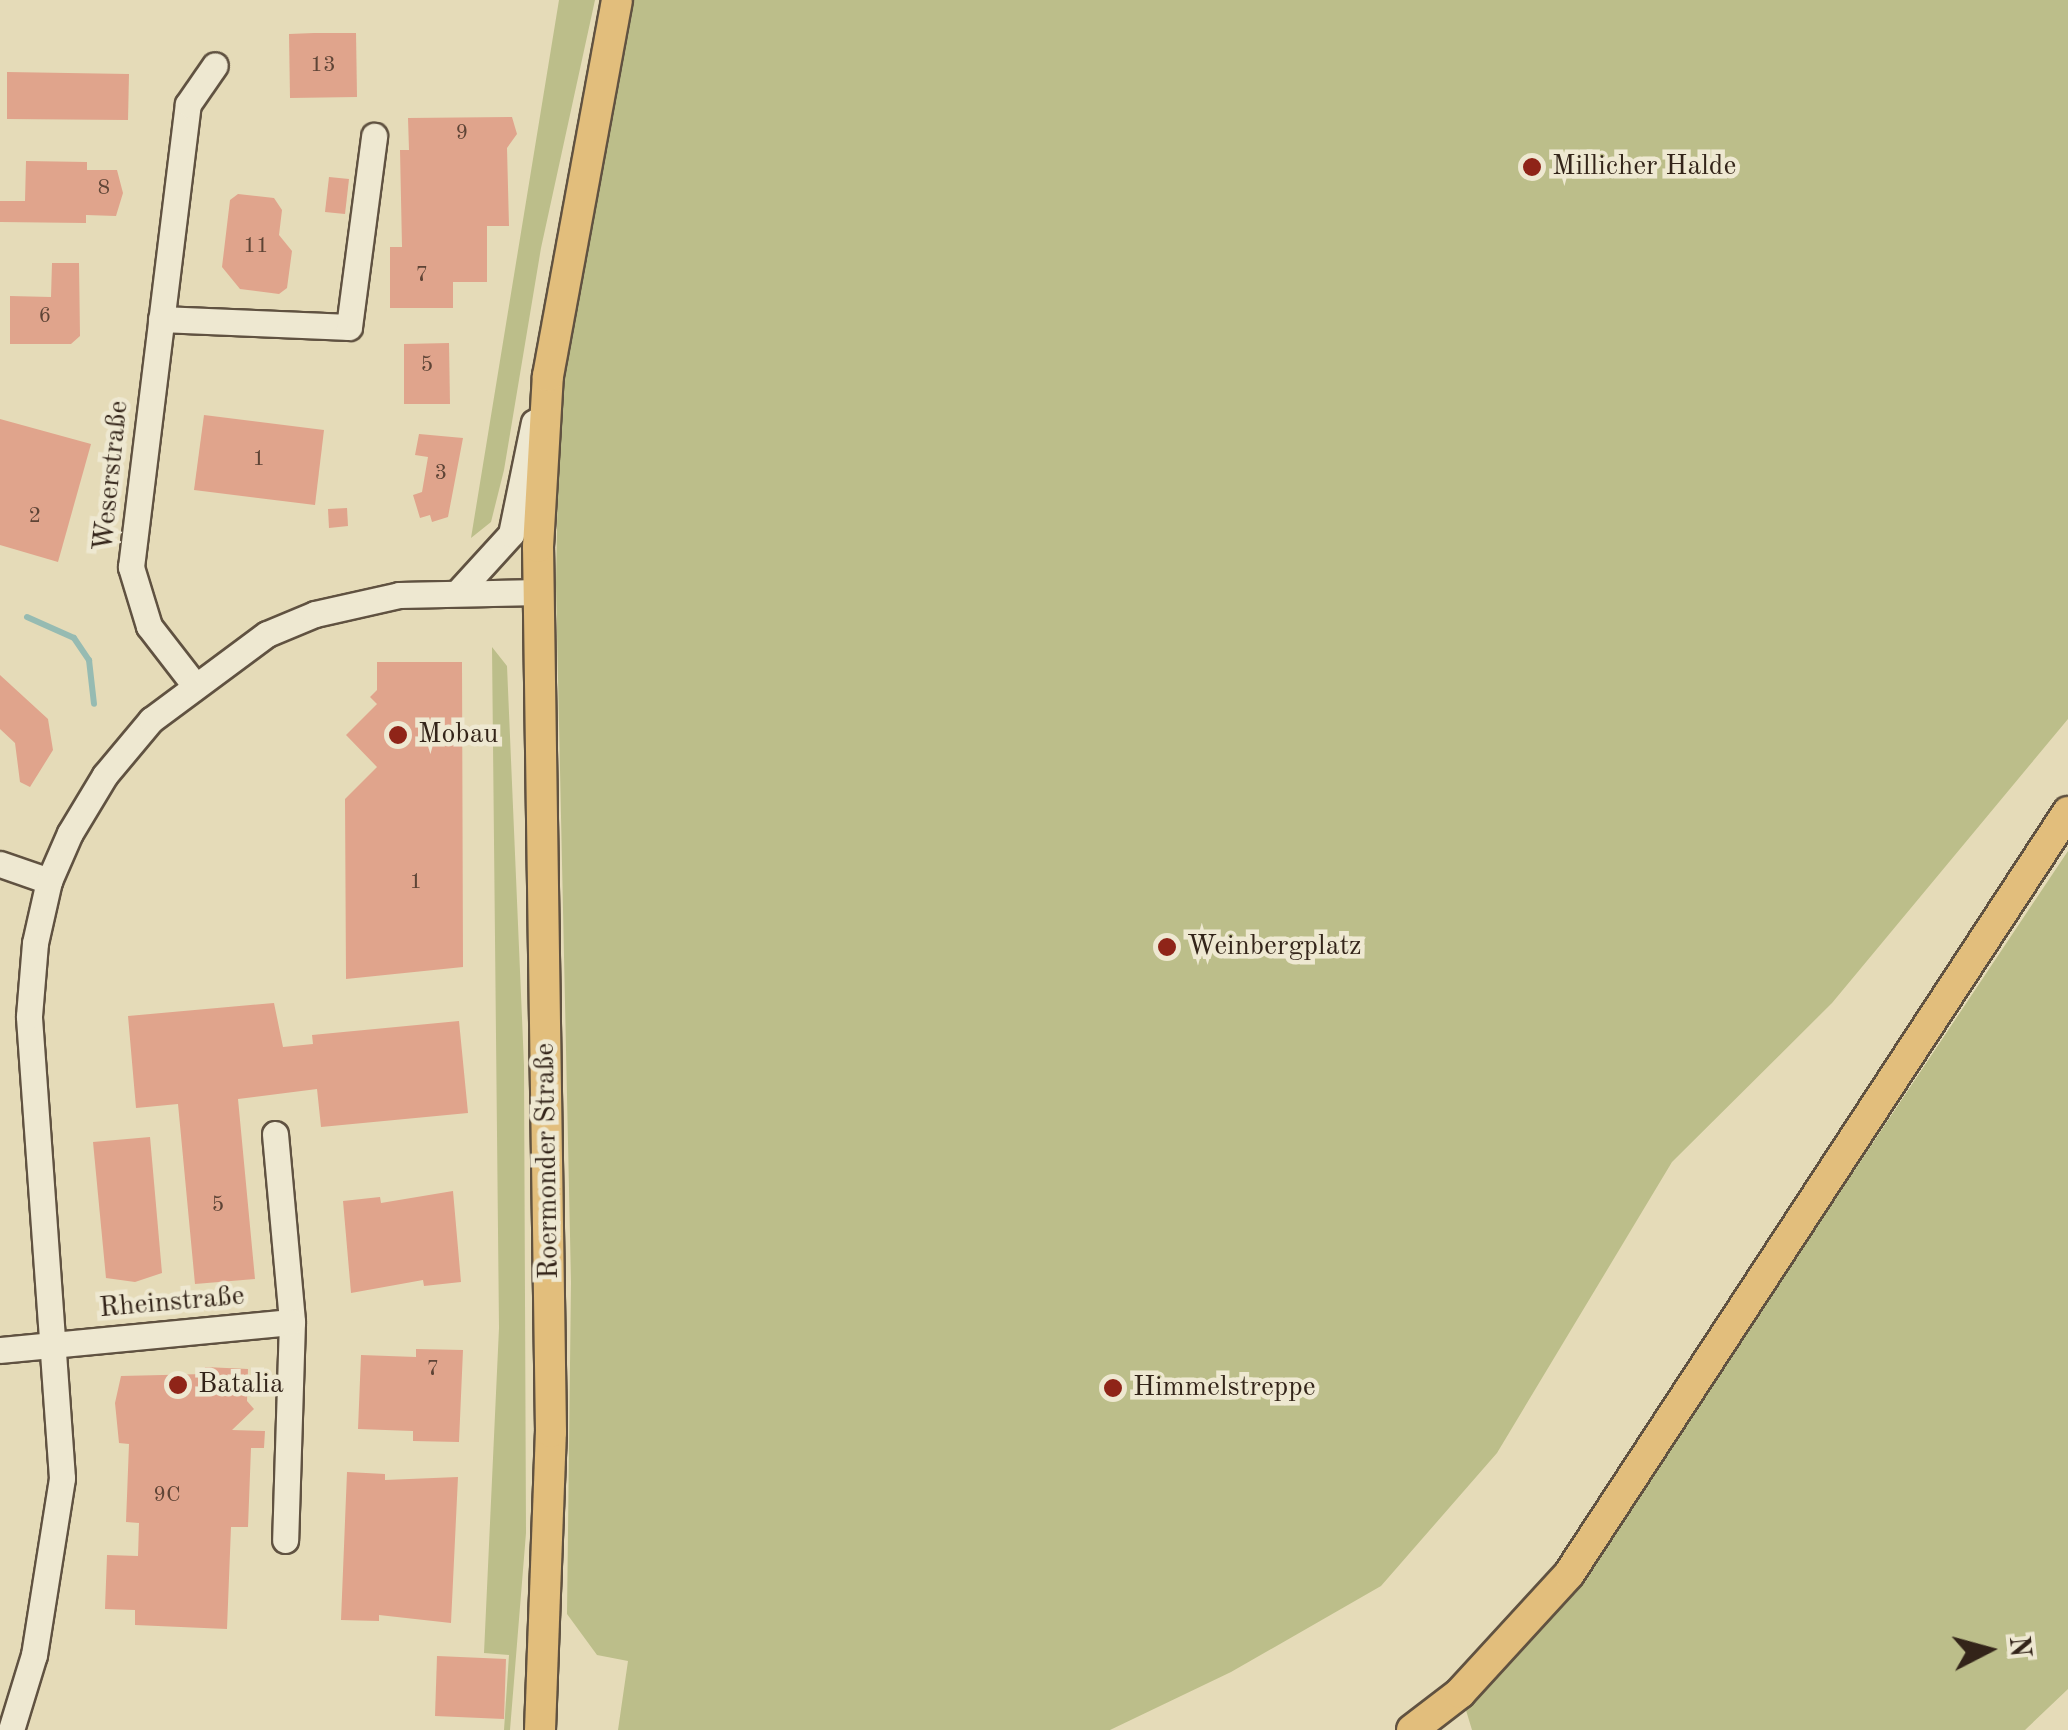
<!DOCTYPE html>
<meta charset="utf-8">
<style>
body{margin:0}
#map{position:relative;width:2068px;height:1730px;overflow:hidden;background:#e5dbb8;font-family:"Old Standard TT",serif}
div>[style]{position:absolute}
.green>*{inset:0;background:#bcbe8a}
.stream>*{height:6px;margin:-3px;padding:0 3px;transform-origin:3px;border-radius:3px;background:#96bbb2}
.building>*{inset:0;background:#e0a48c}
.roads{filter:drop-shadow(2px 0 #605241) drop-shadow(-2px 0 #605241) drop-shadow(0 2px #605241) drop-shadow(0 -2px #605241)}
.minor>*{height:25px;margin:-12.5px;padding:0 12.5px;transform-origin:12.5px;border-radius:12.5px;background:#eee8d1}
.major>*{height:30px;margin:-15px;padding:0 15px;transform-origin:15px;border-radius:15px;background:#e2be7c}
.dots>*{width:28px;height:28px;translate:-50% -50%;box-sizing:border-box;border:5px solid #eee8d1;border-radius:50%}
span{translate:-50% -50%;white-space:nowrap;text-align:center;line-height:1.15;-webkit-text-stroke:9px #eee8d1;paint-order:stroke}
.number-label{font-size:22px;color:#5e4436}
.number-label span{-webkit-text-stroke-width:0}
.poi-label{font-size:28px;color:#332419}
.left{translate:0 -50%;text-align:left}
.street-label{font-size:28px;color:#332419}
.north{position:absolute;left:1938px;top:1600px;width:100px;height:100px;-webkit-text-stroke:8px #eee8d1;paint-order:stroke;rotate:84deg;font-size:28px;font-weight:700;line-height:40px;text-align:center;color:#332419}
.north::after{content:'';display:block;margin:auto;width:35px;height:45px;background:#332419;clip-path:polygon(50% 0,100% 100%,50% 72%,0 100%)}
</style>
<div id="map">
<div class="green">
<i style="clip-path:polygon(559px 0,595px 0,541px 248px,504px 470px,491px 522px,471px 538px)"></i>
<i style="clip-path:polygon(628px 0,2068px 0,2068px 719px,1832px 1003px,1672px 1162px,1497px 1453px,1381px 1586px,1231px 1672px,1110px 1730px,618px 1730px,628px 1661px,597px 1655px,567px 1614px,571px 1282px,556px 584px,560px 360px)"></i>
<i style="clip-path:polygon(492px 647px,507px 666px,524px 1065px,526px 1533px,510px 1730px,504px 1730px,509px 1655px,484px 1653px,499px 1328px)"></i>
<i style="clip-path:polygon(2068px 851px,2068px 1689px,2025px 1730px,1472px 1730px,1465px 1707px,1634px 1500px)"></i>
</div>
<div class="stream">
<i style="left:27px;top:617px;width:51px;rotate:24.1deg"></i>
<i style="left:74px;top:638px;width:27px;rotate:56deg"></i>
<i style="left:89px;top:660px;width:44px;rotate:83.5deg"></i>
</div>
<div class="building">
<i style="clip-path:polygon(314px 33px,356px 33px,357px 97px,290px 98px,289px 34px)"></i>
<i style="clip-path:polygon(7px 72px,129px 74px,128px 120px,7px 119px)"></i>
<i style="clip-path:polygon(512px 117px,517px 134px,507px 148px,509px 226px,487px 226px,487px 282px,453px 282px,453px 308px,390px 308px,390px 247px,402px 247px,400px 150px,409px 150px,408px 118px)"></i>
<i style="clip-path:polygon(26px 161px,87px 162px,87px 170px,117px 170px,123px 193px,116px 216px,86px 215px,86px 223px,0 222px,0 201px,25px 201px)"></i>
<i style="clip-path:polygon(329px 177px,349px 179px,345px 214px,325px 212px)"></i>
<i style="clip-path:polygon(238px 194px,274px 198px,282px 210px,279px 235px,292px 251px,287px 288px,279px 294px,240px 289px,222px 267px,230px 200px)"></i>
<i style="clip-path:polygon(52px 263px,79px 263px,80px 336px,71px 344px,10px 344px,10px 296px,51px 297px)"></i>
<i style="clip-path:polygon(449px 343px,450px 404px,404px 404px,404px 344px)"></i>
<i style="clip-path:polygon(204px 415px,324px 430px,315px 505px,194px 490px)"></i>
<i style="clip-path:polygon(0 419px,91px 444px,58px 562px,0 545px)"></i>
<i style="clip-path:polygon(419px 434px,463px 438px,448px 517px,432px 522px,430px 515px,420px 518px,413px 495px,422px 492px,428px 457px,415px 455px)"></i>
<i style="clip-path:polygon(347px 508px,348px 526px,329px 528px,328px 509px)"></i>
<i style="clip-path:polygon(377px 662px,462px 662px,463px 967px,346px 979px,345px 799px,377px 767px,346px 735px,377px 704px,370px 697px,377px 690px)"></i>
<i style="clip-path:polygon(0 675px,48px 719px,53px 750px,30px 787px,20px 782px,15px 743px,0 729px)"></i>
<i style="clip-path:polygon(274px 1003px,283px 1047px,313px 1044px,312px 1035px,459px 1021px,468px 1113px,321px 1127px,317px 1089px,238px 1099px,255px 1279px,195px 1284px,178px 1104px,136px 1108px,128px 1016px)"></i>
<i style="clip-path:polygon(150px 1137px,162px 1273px,135px 1282px,106px 1278px,93px 1142px)"></i>
<i style="clip-path:polygon(453px 1191px,461px 1282px,424px 1286px,423px 1280px,351px 1293px,343px 1201px,380px 1197px,381px 1203px)"></i>
<i style="clip-path:polygon(416px 1349px,463px 1350px,459px 1442px,413px 1441px,413px 1431px,358px 1429px,361px 1355px,416px 1357px)"></i>
<i style="clip-path:polygon(205px 1367px,248px 1369px,247px 1401px,254px 1409px,232px 1430px,265px 1431px,264px 1448px,251px 1448px,248px 1527px,231px 1527px,227px 1629px,135px 1625px,135px 1610px,105px 1609px,107px 1555px,138px 1556px,139px 1523px,126px 1522px,129px 1444px,119px 1443px,115px 1403px,121px 1376px,204px 1374px)"></i>
<i style="clip-path:polygon(347px 1472px,385px 1474px,385px 1480px,458px 1477px,451px 1623px,379px 1615px,379px 1621px,341px 1620px)"></i>
<i style="clip-path:polygon(437px 1656px,506px 1659px,504px 1719px,435px 1716px)"></i>
</div>
<div class="roads">
<div class="minor">
<i style="left:161px;top:319px;width:188px;rotate:2.4deg"></i>
<i style="left:349px;top:327px;width:193px;rotate:-82.5deg"></i>
<i style="left:460px;top:590px;width:76px;rotate:-47.7deg"></i>
<i style="left:511px;top:534px;width:114px;rotate:-78.4deg"></i>
<i style="left:193px;top:683px;width:72px;rotate:-127.7deg"></i>
<i style="left:149px;top:626px;width:62px;rotate:-107deg"></i>
<i style="left:131px;top:567px;width:466px;rotate:-83deg"></i>
<i style="left:188px;top:104px;width:47px;rotate:-55.3deg"></i>
<i style="left:0;top:864px;width:52px;rotate:19.1deg"></i>
<i style="left:275px;top:1134px;width:189px;rotate:84.8deg"></i>
<i style="left:292px;top:1322px;width:218px;rotate:91.8deg"></i>
<i style="left:0;top:1350px;width:293px;rotate:-5.5deg"></i>
<i style="left:11px;top:1730px;width:78px;rotate:-73deg"></i>
<i style="left:34px;top:1655px;width:179px;rotate:-81deg"></i>
<i style="left:62px;top:1478px;width:463px;rotate:-94.1deg"></i>
<i style="left:29px;top:1016px;width:73px;rotate:-85.3deg"></i>
<i style="left:35px;top:943px;width:64px;rotate:-77.3deg"></i>
<i style="left:49px;top:881px;width:52px;rotate:-66.4deg"></i>
<i style="left:70px;top:833px;width:68px;rotate:-58.9deg"></i>
<i style="left:105px;top:775px;width:72px;rotate:-50.1deg"></i>
<i style="left:151px;top:720px;width:144px;rotate:-36.6deg"></i>
<i style="left:267px;top:634px;width:52px;rotate:-22.6deg"></i>
<i style="left:315px;top:614px;width:86px;rotate:-12.7deg"></i>
<i style="left:399px;top:595px;width:140px;rotate:-1.2deg"></i>
</div>
<div class="major">
<i style="left:540px;top:1730px;width:298px;rotate:-87.9deg"></i>
<i style="left:551px;top:1432px;width:885px;rotate:-90.84deg"></i>
<i style="left:538px;top:547px;width:171px;rotate:-86.7deg"></i>
<i style="left:548px;top:376px;width:382px;rotate:-79.6deg"></i>
<i style="left:1412px;top:1730px;width:61px;rotate:-37.6deg"></i>
<i style="left:1460px;top:1693px;width:161px;rotate:-47.5deg"></i>
<i style="left:1569px;top:1574px;width:911px;rotate:-56.78deg"></i>
</div>
</div>
<div class="dots">
<i style="left:1532px;top:167px;background:#8f2418"></i>
<i style="left:398px;top:735px;background:#8f2418"></i>
<i style="left:1167px;top:947px;background:#8f2418"></i>
<i style="left:178px;top:1385px;background:#8f2418"></i>
<i style="left:1113px;top:1388px;background:#8f2418"></i>
</div>
<div class="number-label">
<span style="left:323px;top:66px">13</span>
<span style="left:462px;top:134px">9</span>
<span style="left:104px;top:189px">8</span>
<span style="left:256px;top:247px">11</span>
<span style="left:422px;top:276px">7</span>
<span style="left:45px;top:317px">6</span>
<span style="left:427px;top:366px">5</span>
<span style="left:259px;top:460px">1</span>
<span style="left:441px;top:474px">3</span>
<span style="left:35px;top:517px">2</span>
<span style="left:416px;top:883px">1</span>
<span style="left:218px;top:1206px">5</span>
<span style="left:433px;top:1370px">7</span>
<span style="left:167px;top:1496px">9C</span>
</div>
<div class="poi-label">
<span class="left" style="left:1552px;top:167px">Millicher Halde</span>
<span class="left" style="left:418px;top:735px">Mobau</span>
<span class="left" style="left:1187px;top:947px">Weinbergplatz</span>
<span class="left" style="left:198px;top:1385px">Batalia</span>
<span class="left" style="left:1133px;top:1388px">Himmelstreppe</span>
</div>
<div class="street-label">
<span style="left:112px;top:476px;rotate:-84deg">Weserstraße</span>
<span style="left:548px;top:1161px;rotate:-91deg">Roermonder Straße</span>
<span style="left:172px;top:1303px;rotate:-5deg">Rheinstraße</span>
</div>
<div class="north">N</div>
</div>
